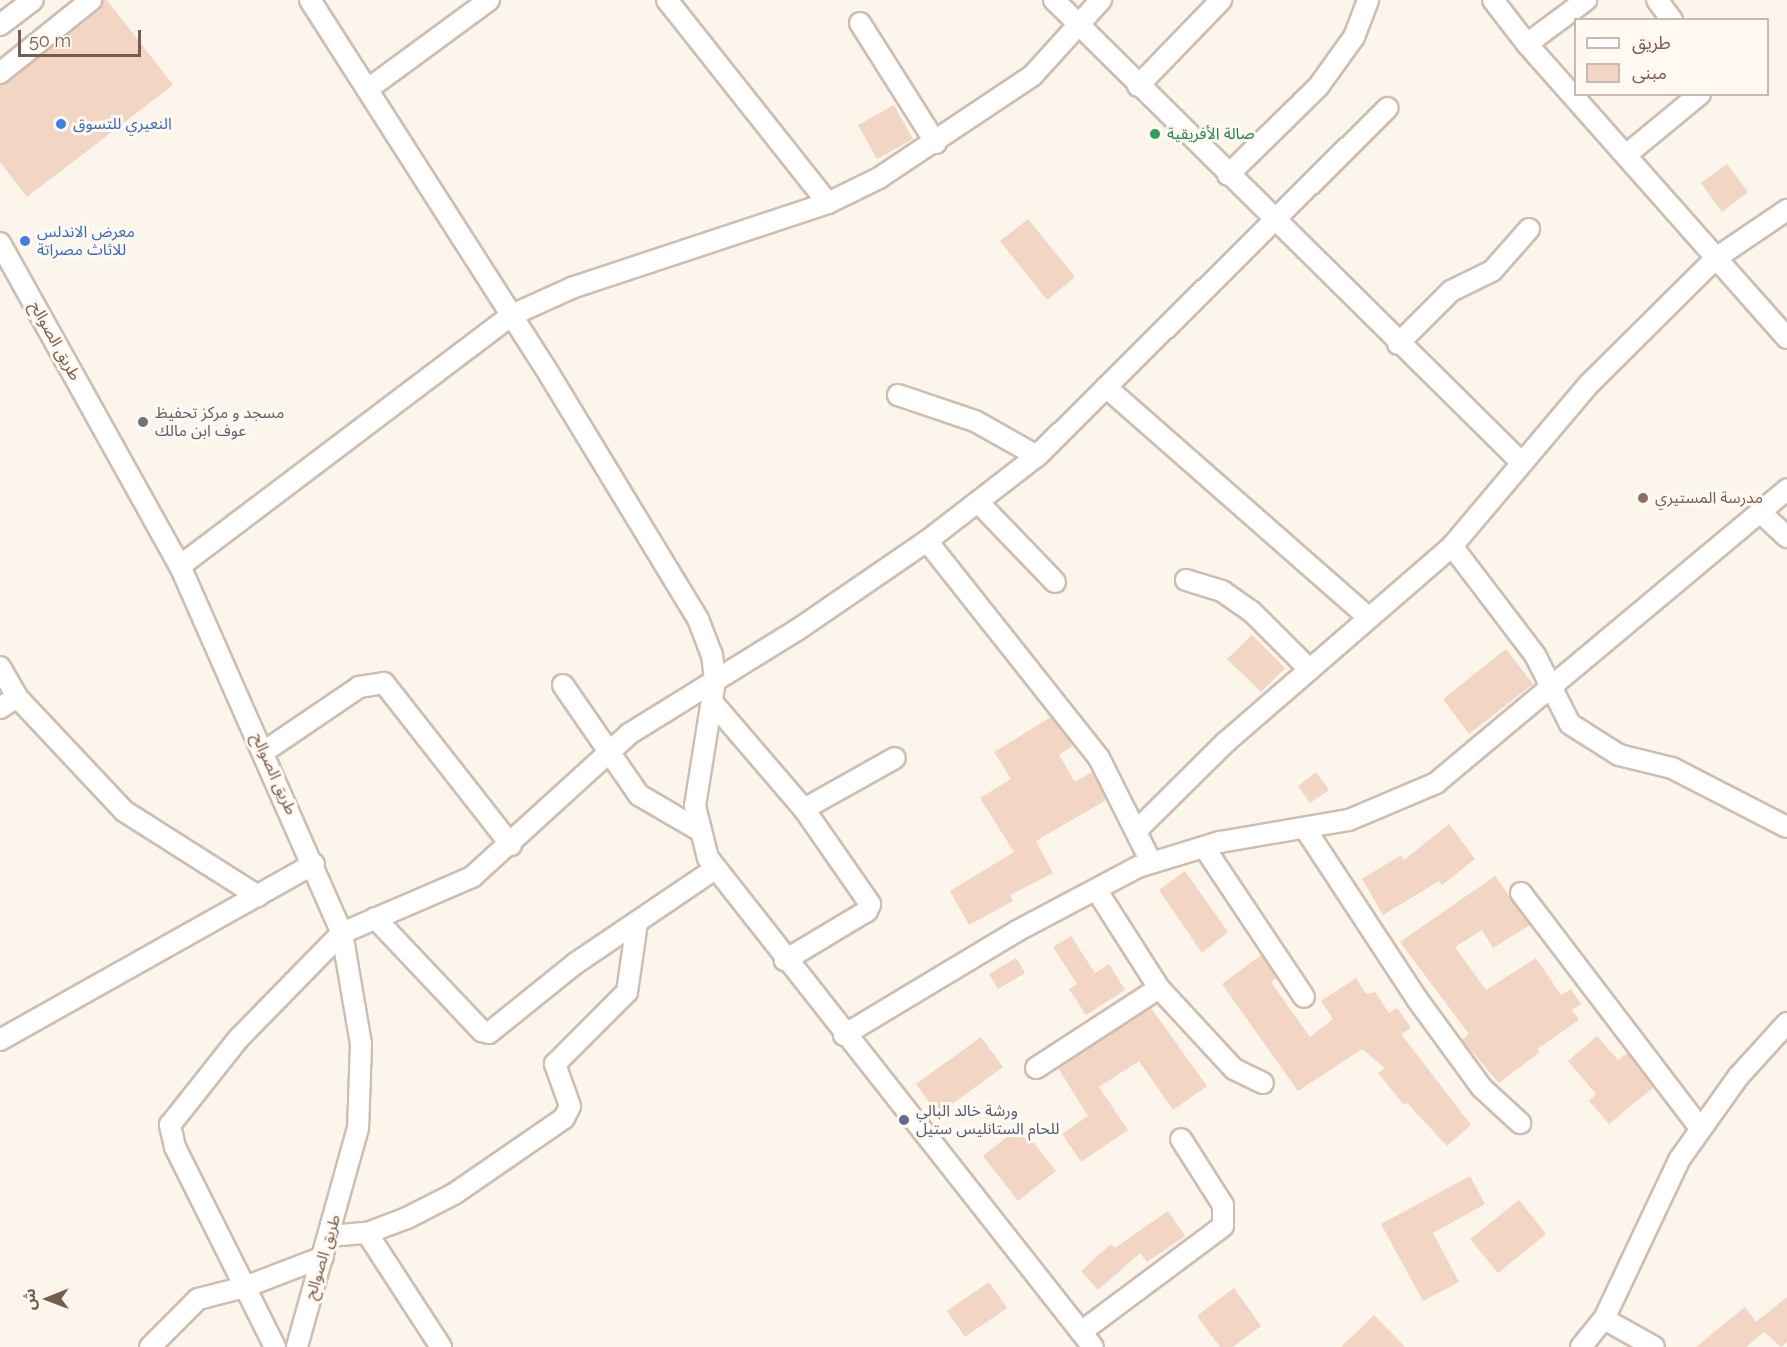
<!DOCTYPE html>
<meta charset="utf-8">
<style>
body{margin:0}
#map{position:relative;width:1787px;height:1347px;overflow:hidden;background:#fcf5eb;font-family:Raleway,"Noto Sans Arabic",sans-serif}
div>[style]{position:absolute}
.building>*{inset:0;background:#f2d5c3}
.roads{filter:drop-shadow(2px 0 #cfbdaf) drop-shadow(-2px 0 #cfbdaf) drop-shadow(0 2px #cfbdaf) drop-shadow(0 -2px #cfbdaf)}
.minor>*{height:20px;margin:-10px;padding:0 10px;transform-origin:10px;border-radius:10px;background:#fff}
.dots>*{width:16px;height:16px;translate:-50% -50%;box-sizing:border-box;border:3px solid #fff9f2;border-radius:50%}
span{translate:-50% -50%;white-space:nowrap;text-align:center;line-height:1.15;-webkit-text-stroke:6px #fff9f2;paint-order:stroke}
.shop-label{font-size:16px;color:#366cbe}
.left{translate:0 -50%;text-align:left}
.leisure-label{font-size:16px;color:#27864d}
.street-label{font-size:16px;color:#785c4d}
.worship-label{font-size:16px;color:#5b616d}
.education-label{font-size:16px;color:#785e54}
.service-label{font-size:16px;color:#4e5e75}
.legend{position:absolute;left:1574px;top:18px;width:195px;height:78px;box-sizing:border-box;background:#fff9f2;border:2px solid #c9bab0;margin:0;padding:8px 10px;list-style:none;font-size:18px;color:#785c4d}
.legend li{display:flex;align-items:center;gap:12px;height:30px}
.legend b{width:30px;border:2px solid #c9bab0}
.north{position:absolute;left:18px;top:1269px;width:60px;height:60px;-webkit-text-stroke:4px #fff9f2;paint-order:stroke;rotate:269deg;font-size:16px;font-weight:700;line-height:24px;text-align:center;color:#785c4d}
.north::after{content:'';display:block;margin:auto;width:21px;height:27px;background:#785c4d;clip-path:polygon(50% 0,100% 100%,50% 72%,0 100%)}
.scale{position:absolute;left:18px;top:30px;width:123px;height:27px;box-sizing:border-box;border:3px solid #785c4d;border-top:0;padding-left:8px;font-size:18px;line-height:21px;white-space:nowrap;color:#785c4d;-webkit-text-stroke:4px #fff9f2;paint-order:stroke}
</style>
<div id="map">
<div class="building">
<i style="clip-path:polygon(103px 0,107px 0,173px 85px,27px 197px,0 162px,0 85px,99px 9px)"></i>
<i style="clip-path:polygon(894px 105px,913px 139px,877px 159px,858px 125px)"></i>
<i style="clip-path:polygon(1727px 164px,1748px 192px,1722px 212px,1701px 183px)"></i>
<i style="clip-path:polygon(1028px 219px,1075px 277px,1047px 300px,1000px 241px)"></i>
<i style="clip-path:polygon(1252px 635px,1285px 668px,1261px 692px,1227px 659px)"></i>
<i style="clip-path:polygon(1506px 649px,1533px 684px,1469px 734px,1443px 699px)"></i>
<i style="clip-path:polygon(1051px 717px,1074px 745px,1059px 755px,1075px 782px,1092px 772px,1106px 800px,1036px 841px,1053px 873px,1010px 895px,1013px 901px,969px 925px,950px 891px,1014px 852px,980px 798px,1011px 779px,994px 752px)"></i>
<i style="clip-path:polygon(1316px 772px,1329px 790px,1310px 803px,1298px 786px)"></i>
<i style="clip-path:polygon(1449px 824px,1475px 859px,1442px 885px,1439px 881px,1383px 915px,1362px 879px,1401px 855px,1404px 860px)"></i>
<i style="clip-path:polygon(1185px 871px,1228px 932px,1202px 953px,1159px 890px)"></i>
<i style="clip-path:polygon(1495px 876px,1530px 925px,1493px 948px,1482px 930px,1455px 947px,1486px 990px,1536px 958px,1561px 995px,1571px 989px,1581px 1004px,1572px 1010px,1579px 1020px,1537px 1049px,1540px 1052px,1499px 1083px,1462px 1040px,1469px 1034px,1400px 942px)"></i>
<i style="clip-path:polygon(1071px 936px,1095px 973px,1109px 964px,1125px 990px,1086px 1015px,1069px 989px,1077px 984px,1053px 947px)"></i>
<i style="clip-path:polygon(1261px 955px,1277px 978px,1271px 982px,1310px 1037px,1333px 1019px,1321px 1001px,1356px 978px,1366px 994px,1375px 992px,1389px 1013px,1397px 1008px,1411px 1028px,1401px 1034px,1471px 1125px,1447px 1146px,1407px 1103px,1404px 1105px,1378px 1073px,1385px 1068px,1362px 1049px,1298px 1091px,1222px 984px)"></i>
<i style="clip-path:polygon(1016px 958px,1025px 973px,998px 989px,989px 974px)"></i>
<i style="clip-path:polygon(1151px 1008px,1207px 1086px,1173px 1110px,1139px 1061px,1099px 1087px,1128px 1130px,1081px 1162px,1062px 1134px,1088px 1116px,1058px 1068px)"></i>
<i style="clip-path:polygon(1597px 1036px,1618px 1060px,1627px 1053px,1654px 1087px,1609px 1124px,1589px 1101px,1596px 1094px,1568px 1061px)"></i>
<i style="clip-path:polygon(981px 1037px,1003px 1067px,938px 1114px,916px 1084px)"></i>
<i style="clip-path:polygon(1021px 1126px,1056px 1171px,1018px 1201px,983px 1156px)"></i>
<i style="clip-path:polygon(1470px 1176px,1485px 1204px,1433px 1233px,1459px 1282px,1423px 1301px,1381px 1224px)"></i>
<i style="clip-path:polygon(1519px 1200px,1546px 1234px,1498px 1273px,1470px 1239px)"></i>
<i style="clip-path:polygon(1168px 1211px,1185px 1236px,1147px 1262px,1140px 1253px,1098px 1290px,1081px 1271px,1111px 1244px,1115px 1248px)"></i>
<i style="clip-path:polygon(989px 1282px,1007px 1308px,965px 1337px,947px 1311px)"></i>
<i style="clip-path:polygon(1234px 1288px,1261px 1326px,1233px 1347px,1220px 1347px,1197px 1316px)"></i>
<i style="clip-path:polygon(1787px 1297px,1787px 1342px,1781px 1347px,1764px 1332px,1746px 1347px,1696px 1347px,1745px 1307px,1756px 1322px)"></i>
<i style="clip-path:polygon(1374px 1315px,1405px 1347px,1341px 1347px)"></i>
</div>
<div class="roads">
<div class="minor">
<i style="left:310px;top:0;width:438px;rotate:57.4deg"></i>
<i style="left:546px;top:369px;width:293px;rotate:58.7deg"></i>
<i style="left:698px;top:619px;width:39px;rotate:69deg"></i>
<i style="left:712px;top:655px;width:26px;rotate:83deg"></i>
<i style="left:715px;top:681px;width:127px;rotate:99.1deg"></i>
<i style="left:695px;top:806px;width:54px;rotate:76deg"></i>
<i style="left:708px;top:858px;width:622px;rotate:51.79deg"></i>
<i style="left:667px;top:0;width:259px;rotate:51.6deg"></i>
<i style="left:1054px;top:0;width:658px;rotate:44.69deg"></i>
<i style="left:1493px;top:0;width:56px;rotate:52.3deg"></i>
<i style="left:1527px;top:44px;width:286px;rotate:48.5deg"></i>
<i style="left:1716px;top:258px;width:86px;rotate:-34.1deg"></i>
<i style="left:1657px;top:0;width:25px;rotate:53deg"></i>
<i style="left:860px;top:23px;width:142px;rotate:57.7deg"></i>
<i style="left:0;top:25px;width:41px;rotate:-37.1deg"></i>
<i style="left:1527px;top:44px;width:74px;rotate:-36.7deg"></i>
<i style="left:0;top:73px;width:117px;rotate:-38.7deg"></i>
<i style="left:1138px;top:86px;width:120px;rotate:-46deg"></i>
<i style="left:368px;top:89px;width:150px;rotate:-36.3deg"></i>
<i style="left:1626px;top:155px;width:96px;rotate:-39.5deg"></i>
<i style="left:1228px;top:175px;width:126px;rotate:-44.4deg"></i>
<i style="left:1318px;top:87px;width:62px;rotate:-54.2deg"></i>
<i style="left:1354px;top:37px;width:40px;rotate:-69deg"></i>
<i style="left:0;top:243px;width:370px;rotate:60.9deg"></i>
<i style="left:180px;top:566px;width:401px;rotate:66.2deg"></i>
<i style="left:342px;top:933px;width:113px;rotate:80.3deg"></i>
<i style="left:361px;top:1044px;width:84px;rotate:92deg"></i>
<i style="left:358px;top:1128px;width:227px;rotate:105.6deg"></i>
<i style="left:1787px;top:338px;width:107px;rotate:-131.6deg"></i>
<i style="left:1716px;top:258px;width:179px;rotate:135.2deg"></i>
<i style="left:1589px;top:384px;width:212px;rotate:130.2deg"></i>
<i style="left:1452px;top:546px;width:137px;rotate:52.7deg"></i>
<i style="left:1535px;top:655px;width:77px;rotate:63.1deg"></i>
<i style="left:1570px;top:724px;width:58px;rotate:32.3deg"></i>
<i style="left:1619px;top:755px;width:55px;rotate:13.8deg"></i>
<i style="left:1672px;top:768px;width:129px;rotate:27.2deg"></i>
<i style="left:1398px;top:344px;width:75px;rotate:-45deg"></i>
<i style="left:1451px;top:291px;width:46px;rotate:-26deg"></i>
<i style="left:1492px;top:271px;width:56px;rotate:-48.6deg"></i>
<i style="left:1106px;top:387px;width:349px;rotate:41.3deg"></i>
<i style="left:898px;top:395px;width:81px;rotate:18.7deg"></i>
<i style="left:975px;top:421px;width:71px;rotate:29.4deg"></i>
<i style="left:978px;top:502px;width:111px;rotate:46.1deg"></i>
<i style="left:1760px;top:512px;width:37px;rotate:43deg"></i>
<i style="left:927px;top:541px;width:277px;rotate:51.6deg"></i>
<i style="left:1099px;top:758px;width:116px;rotate:63.4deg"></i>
<i style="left:180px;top:566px;width:416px;rotate:-37.1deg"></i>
<i style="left:512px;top:315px;width:68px;rotate:-24.3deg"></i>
<i style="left:574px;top:287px;width:268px;rotate:-18.3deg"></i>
<i style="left:828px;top:203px;width:57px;rotate:-26.1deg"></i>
<i style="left:879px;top:178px;width:184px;rotate:-33.7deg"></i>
<i style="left:1032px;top:76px;width:103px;rotate:-47.8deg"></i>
<i style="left:1186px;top:580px;width:38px;rotate:17deg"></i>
<i style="left:1222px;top:591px;width:35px;rotate:35deg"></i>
<i style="left:1251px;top:611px;width:83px;rotate:45deg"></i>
<i style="left:0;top:667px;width:34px;rotate:60deg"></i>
<i style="left:17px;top:697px;width:156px;rotate:46.8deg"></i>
<i style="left:124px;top:811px;width:159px;rotate:32.4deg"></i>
<i style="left:563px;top:685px;width:134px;rotate:55.4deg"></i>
<i style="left:639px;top:795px;width:67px;rotate:30.4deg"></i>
<i style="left:713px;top:703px;width:140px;rotate:49.4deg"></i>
<i style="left:804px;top:809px;width:116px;rotate:55.2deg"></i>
<i style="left:870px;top:904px;width:8px;rotate:113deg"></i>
<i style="left:867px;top:911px;width:96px;rotate:149.1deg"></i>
<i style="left:0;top:708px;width:20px;rotate:-33deg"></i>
<i style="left:265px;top:751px;width:114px;rotate:-34.2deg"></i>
<i style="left:359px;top:687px;width:25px;rotate:-9deg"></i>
<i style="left:384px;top:683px;width:206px;rotate:51.9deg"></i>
<i style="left:804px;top:809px;width:104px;rotate:-29.3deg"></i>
<i style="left:1306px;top:830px;width:202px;rotate:56.7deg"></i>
<i style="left:1417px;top:999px;width:110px;rotate:53.9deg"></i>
<i style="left:1482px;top:1088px;width:52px;rotate:42.6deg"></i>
<i style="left:1136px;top:831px;width:127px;rotate:-44.7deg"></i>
<i style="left:1226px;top:742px;width:299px;rotate:-40.9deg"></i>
<i style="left:1204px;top:847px;width:180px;rotate:56.3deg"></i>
<i style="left:1097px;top:891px;width:115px;rotate:57.4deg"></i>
<i style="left:1159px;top:988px;width:110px;rotate:47.2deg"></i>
<i style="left:1234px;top:1069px;width:32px;rotate:26deg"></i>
<i style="left:1521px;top:893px;width:295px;rotate:52.7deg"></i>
<i style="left:375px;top:918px;width:156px;rotate:46.6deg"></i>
<i style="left:482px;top:1031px;width:7px;rotate:16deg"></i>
<i style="left:489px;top:1033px;width:112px;rotate:-38.8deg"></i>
<i style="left:576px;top:963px;width:168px;rotate:-34.1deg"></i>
<i style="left:844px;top:1035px;width:202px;rotate:-31deg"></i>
<i style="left:1017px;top:931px;width:137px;rotate:-27.9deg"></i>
<i style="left:1138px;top:867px;width:86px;rotate:-17deg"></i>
<i style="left:1220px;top:842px;width:131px;rotate:-9.7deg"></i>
<i style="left:1349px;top:820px;width:95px;rotate:-23deg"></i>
<i style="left:1436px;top:783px;width:458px;rotate:-39.9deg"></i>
<i style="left:0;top:1040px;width:360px;rotate:-29.3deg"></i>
<i style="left:1036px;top:1068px;width:147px;rotate:-33deg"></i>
<i style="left:367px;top:1233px;width:136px;rotate:57deg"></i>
<i style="left:329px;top:1236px;width:38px;rotate:-5deg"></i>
<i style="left:367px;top:1233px;width:43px;rotate:-20.6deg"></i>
<i style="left:407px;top:1218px;width:53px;rotate:-27.1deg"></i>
<i style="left:454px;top:1194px;width:134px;rotate:-34.6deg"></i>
<i style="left:564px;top:1118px;width:13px;rotate:-63deg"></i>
<i style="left:570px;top:1106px;width:45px;rotate:-109.7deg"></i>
<i style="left:555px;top:1064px;width:102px;rotate:-45deg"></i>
<i style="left:627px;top:992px;width:70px;rotate:-81.8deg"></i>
<i style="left:323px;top:1257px;width:84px;rotate:159deg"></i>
<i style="left:245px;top:1287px;width:157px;rotate:-116.6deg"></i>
<i style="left:175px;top:1147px;width:23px;rotate:-103deg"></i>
<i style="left:170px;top:1125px;width:111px;rotate:-51.6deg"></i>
<i style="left:239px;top:1038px;width:147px;rotate:-45.6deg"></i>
<i style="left:342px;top:933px;width:142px;rotate:-23.3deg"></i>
<i style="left:472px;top:877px;width:212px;rotate:-42.3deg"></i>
<i style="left:629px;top:734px;width:198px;rotate:-31.8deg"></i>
<i style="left:797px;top:630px;width:158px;rotate:-34.4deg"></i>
<i style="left:927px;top:541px;width:139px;rotate:-37.7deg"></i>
<i style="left:1037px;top:456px;width:494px;rotate:-44.8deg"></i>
<i style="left:1604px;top:1319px;width:176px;rotate:-64.7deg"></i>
<i style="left:1679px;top:1160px;width:102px;rotate:-54.6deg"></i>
<i style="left:1738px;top:1077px;width:73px;rotate:-47.8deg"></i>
<i style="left:1081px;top:1332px;width:177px;rotate:-36.7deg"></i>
<i style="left:1223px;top:1226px;width:21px;rotate:-90deg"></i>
<i style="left:1223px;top:1205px;width:78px;rotate:-122.5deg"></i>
<i style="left:150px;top:1347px;width:68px;rotate:-45deg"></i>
<i style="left:198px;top:1299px;width:49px;rotate:-14.3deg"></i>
<i style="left:245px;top:1287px;width:67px;rotate:63.4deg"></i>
<i style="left:1581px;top:1347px;width:36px;rotate:-51deg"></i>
<i style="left:1604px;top:1319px;width:57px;rotate:29.2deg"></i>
</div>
</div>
<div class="dots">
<i style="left:61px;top:124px;background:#3f7fe0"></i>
<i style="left:1155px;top:134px;background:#2e9e5b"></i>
<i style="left:25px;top:241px;background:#3f7fe0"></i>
<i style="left:143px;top:422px;background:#6b7280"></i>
<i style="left:1643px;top:498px;background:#8d6e63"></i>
<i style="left:904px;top:1120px;background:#5c6f8a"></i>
</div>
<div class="shop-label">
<span class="left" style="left:73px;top:124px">النعيري للتسوق</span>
<span class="left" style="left:37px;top:241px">معرض الاندلس<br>للاثاث مصراتة</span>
</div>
<div class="leisure-label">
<span class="left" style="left:1167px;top:134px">صالة الأفريقية</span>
</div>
<div class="street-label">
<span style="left:55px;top:341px;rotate:61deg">طريق الصوالح</span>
<span style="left:274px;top:774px;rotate:66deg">طريق الصوالح</span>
<span style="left:323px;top:1257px;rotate:-73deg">طريق الصوالح</span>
</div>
<div class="worship-label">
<span class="left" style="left:155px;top:422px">مسجد و مركز تحفيظ<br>عوف ابن مالك</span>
</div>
<div class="education-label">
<span class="left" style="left:1655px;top:498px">مدرسة المستيري</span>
</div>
<div class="service-label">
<span class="left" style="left:916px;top:1120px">ورشة خالد البالي<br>للحام الستانليس ستيل</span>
</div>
<ul class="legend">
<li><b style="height:8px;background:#fff"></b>طريق</li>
<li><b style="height:16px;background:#f2d5c3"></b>مبنى</li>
</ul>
<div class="north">ش</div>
<div class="scale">50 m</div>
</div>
